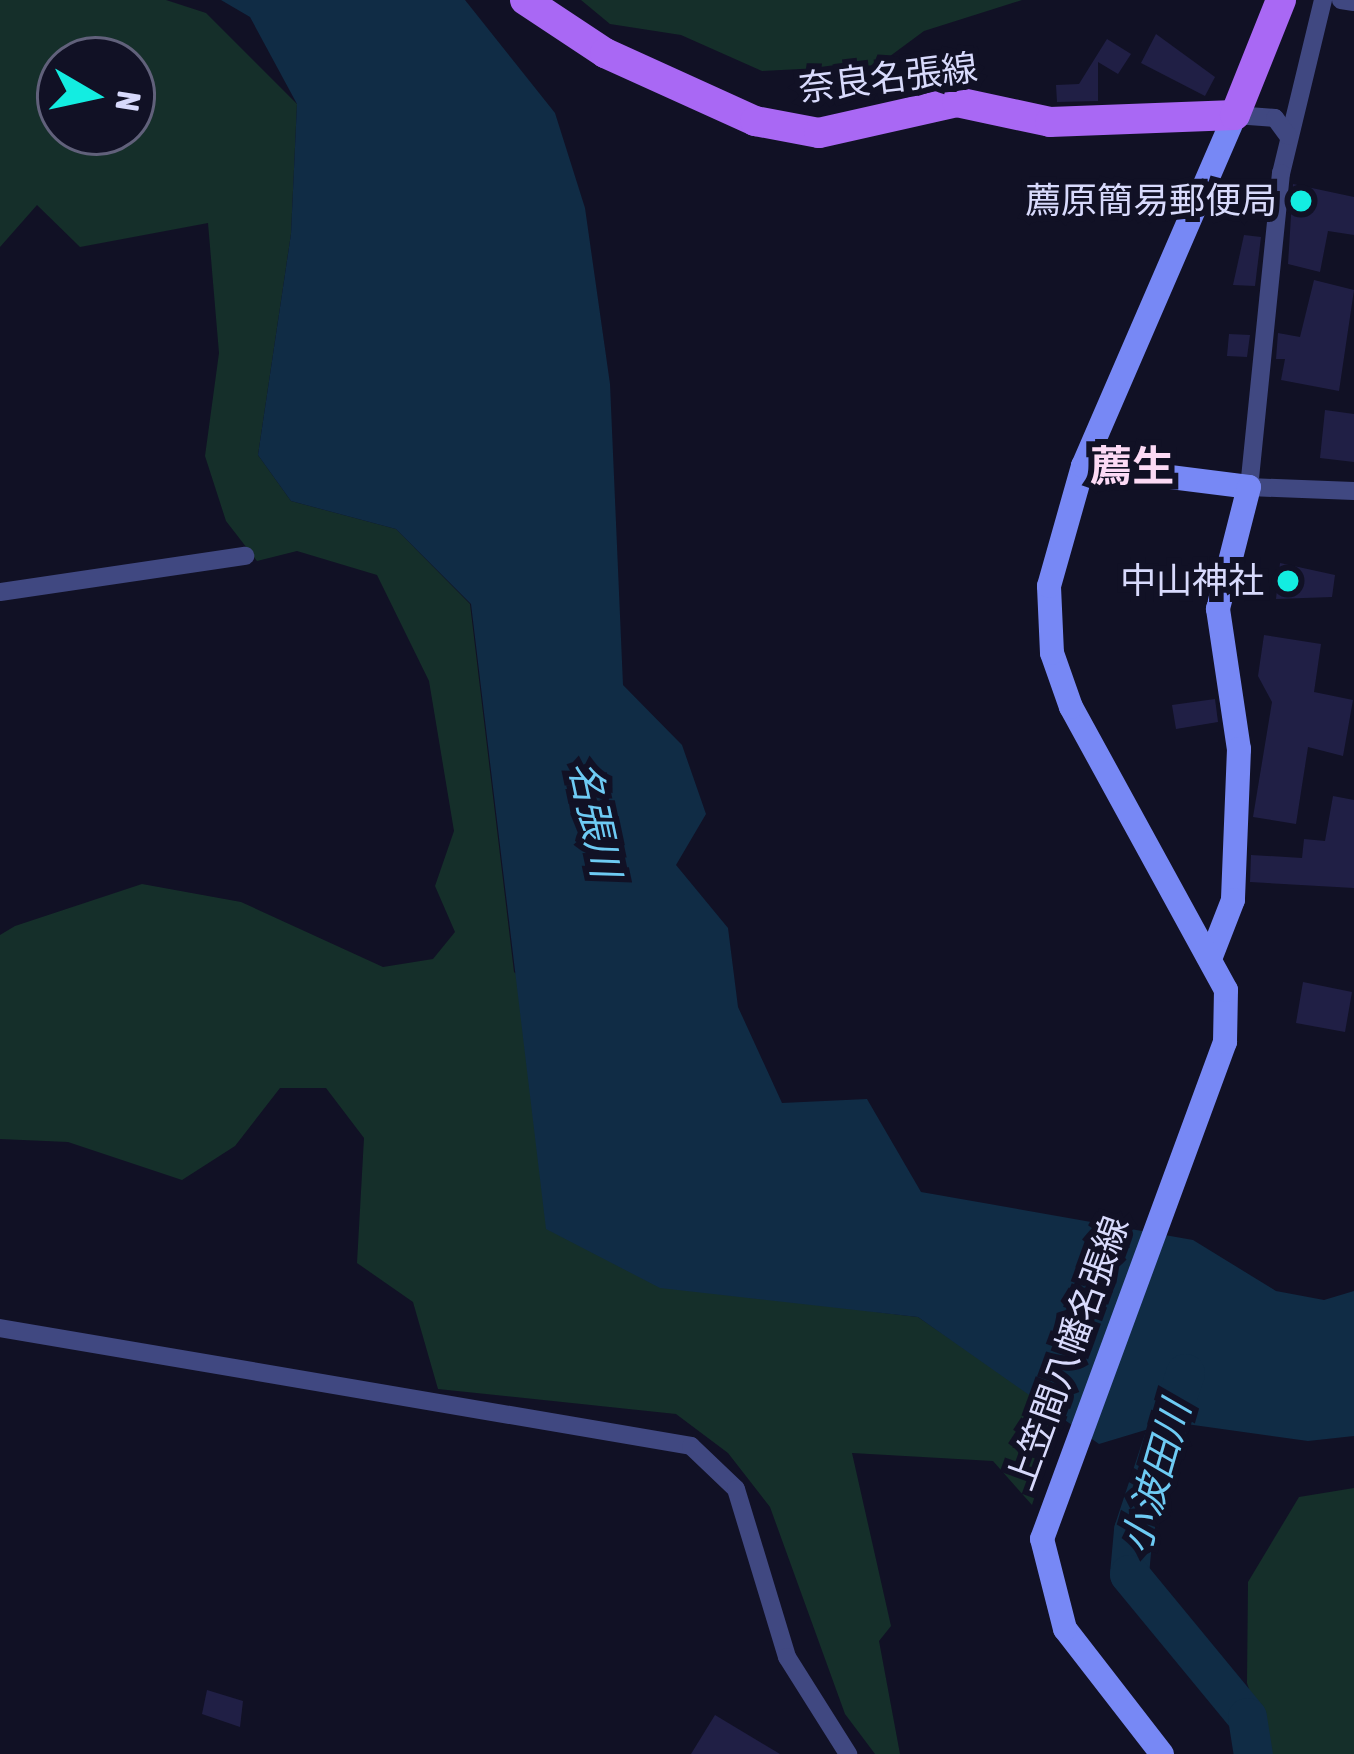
<!DOCTYPE html>
<meta charset="utf-8">
<style>
body{margin:0}
#map{position:relative;width:1354px;height:1754px;overflow:hidden;background:#111125;font-family:"Asap Condensed","Noto Sans JP",sans-serif}
div>[style]{position:absolute}
.green>*{inset:0;background:#152f2a}
.water>*{inset:0;background:#102c45}
.river>*{height:39px;margin:-19.5px;padding:0 19.5px;transform-origin:19.5px;border-radius:19.5px;background:#102c45}
.building>*{inset:0;background:#201f45}
.street>*{height:18px;margin:-9px;padding:0 9px;transform-origin:9px;border-radius:9px;background:#404881}
.secondary>*{height:24px;margin:-12px;padding:0 12px;transform-origin:12px;border-radius:12px;background:#7788f5}
.primary>*{height:30px;margin:-15px;padding:0 15px;transform-origin:15px;border-radius:15px;background:#a968f4}
.dots>*{width:33px;height:33px;translate:-50% -50%;box-sizing:border-box;border:6px solid #111125;border-radius:50%}
span{translate:-50% -50%;white-space:nowrap;text-align:center;line-height:1.15;-webkit-text-stroke:12px #111125;paint-order:stroke}
.street-label{font-size:36px;color:#d8dafc}
.poi-label{font-size:36px;color:#d8dafc}
.right{translate:-100% -50%;text-align:right}
.water-label{font-size:39px;color:#6ecbf4;font-style:italic}
.quarter-label{font-size:42px;color:#fcdaf5;font-weight:700}
.north{position:absolute;left:36px;top:36px;width:120px;height:120px;box-sizing:border-box;background:#111125;border:3px solid #61617b;border-radius:50%;rotate:99deg;font-size:33px;font-weight:700;line-height:48px;text-align:center;color:#d8dafc}
.north::after{content:'';display:block;margin:auto;width:42px;height:54px;background:#13ede1;clip-path:polygon(50% 0,100% 100%,50% 72%,0 100%)}
</style>
<div id="map">
<div class="green">
<i style="clip-path:polygon(evenodd,0 0,166px 0,206px 13px,297px 104px,291px 234px,258px 455px,291px 501px,396px 529px,470px 604px,514px 972px,876px 1312px,918px 1317px,1061px 1415px,1032px 1505px,993px 1461px,852px 1453px,891px 1626px,879px 1641px,900px 1754px,875px 1754px,845px 1714px,770px 1507px,728px 1453px,676px 1414px,438px 1389px,413px 1302px,357px 1263px,364px 1138px,326px 1088px,280px 1088px,235px 1146px,182px 1180px,68px 1142px,0 1139px,0 935px,15px 926px,142px 884px,241px 902px,383px 967px,433px 959px,455px 932px,435px 886px,454px 831px,429px 681px,377px 575px,297px 551px,257px 561px,226px 521px,205px 456px,219px 353px,208px 223px,80px 247px,37px 205px,0 247px,0 0,60px 60px,132px 60px,132px 132px,60px 132px,60px 60px)"></i>
<i style="clip-path:polygon(581px 0,1022px 0,924px 31px,878px 65px,762px 71px,681px 35px,610px 24px)"></i>
<i style="clip-path:polygon(1354px 1488px,1354px 1754px,1270px 1754px,1247px 1683px,1248px 1582px,1299px 1497px)"></i>
</div>
<div class="water">
<i style="clip-path:polygon(221px 0,465px 0,555px 113px,585px 208px,610px 384px,623px 685px,682px 745px,706px 814px,676px 865px,728px 928px,738px 1007px,782px 1103px,867px 1099px,921px 1192px,1193px 1240px,1276px 1291px,1324px 1300px,1354px 1291px,1354px 1436px,1308px 1441px,1172px 1422px,1099px 1444px,918px 1317px,660px 1288px,546px 1229px,471px 604px,396px 529px,291px 501px,258px 455px,291px 234px,297px 104px,250px 17px)"></i>
</div>
<div class="river">
<i style="left:1185px;top:1373px;width:165px;rotate:108.3deg"></i>
<i style="left:1133px;top:1530px;width:44px;rotate:95.2deg"></i>
<i style="left:1129px;top:1574px;width:185px;rotate:50.5deg"></i>
<i style="left:1247px;top:1717px;width:37px;rotate:81deg"></i>
</div>
<div class="building">
<i style="clip-path:polygon(1156px 34px,1215px 77px,1205px 96px,1141px 63px)"></i>
<i style="clip-path:polygon(1107px 39px,1131px 54px,1118px 74px,1098px 62px,1098px 101px,1057px 102px,1056px 85px,1079px 84px)"></i>
<i style="clip-path:polygon(1293px 184px,1354px 197px,1354px 235px,1328px 231px,1320px 272px,1288px 264px)"></i>
<i style="clip-path:polygon(1244px 235px,1261px 237px,1255px 286px,1233px 285px)"></i>
<i style="clip-path:polygon(1314px 280px,1354px 290px,1339px 391px,1281px 380px,1285px 359px,1276px 359px,1278px 333px,1300px 337px)"></i>
<i style="clip-path:polygon(1229px 334px,1250px 335px,1247px 357px,1227px 356px)"></i>
<i style="clip-path:polygon(1325px 410px,1354px 414px,1354px 462px,1320px 458px)"></i>
<i style="clip-path:polygon(1280px 563px,1335px 575px,1332px 597px,1276px 599px)"></i>
<i style="clip-path:polygon(1264px 635px,1321px 644px,1314px 692px,1353px 700px,1343px 756px,1308px 747px,1296px 824px,1253px 817px,1272px 702px,1258px 676px)"></i>
<i style="clip-path:polygon(1215px 699px,1218px 722px,1176px 729px,1172px 705px)"></i>
<i style="clip-path:polygon(1333px 796px,1354px 800px,1354px 888px,1250px 882px,1251px 855px,1302px 858px,1304px 839px,1325px 841px)"></i>
<i style="clip-path:polygon(1303px 982px,1352px 992px,1345px 1032px,1296px 1023px)"></i>
<i style="clip-path:polygon(207px 1690px,243px 1701px,240px 1727px,202px 1714px)"></i>
<i style="clip-path:polygon(715px 1715px,780px 1754px,691px 1754px)"></i>
</div>
<div class="street">
<i style="left:1323px;top:0;width:178px;rotate:103.6deg"></i>
<i style="left:1281px;top:173px;width:316px;rotate:95.8deg"></i>
<i style="left:1249px;top:487px;width:105px;rotate:2.2deg"></i>
<i style="left:1341px;top:0;width:13px;rotate:9deg"></i>
<i style="left:1235px;top:115px;width:40px;rotate:4.3deg"></i>
<i style="left:1275px;top:118px;width:22px;rotate:54deg"></i>
<i style="left:0;top:592px;width:248px;rotate:-8.4deg"></i>
<i style="left:0;top:1328px;width:701px;rotate:9.69deg"></i>
<i style="left:691px;top:1446px;width:62px;rotate:43.7deg"></i>
<i style="left:736px;top:1489px;width:176px;rotate:73.1deg"></i>
<i style="left:787px;top:1657px;width:115px;rotate:57.8deg"></i>
</div>
<div class="secondary">
<i style="left:1083px;top:466px;width:167px;rotate:7.2deg"></i>
<i style="left:1249px;top:487px;width:126px;rotate:104.3deg"></i>
<i style="left:1218px;top:609px;width:142px;rotate:81.5deg"></i>
<i style="left:1239px;top:749px;width:151px;rotate:92.3deg"></i>
<i style="left:1233px;top:900px;width:58px;rotate:111.3deg"></i>
<i style="left:1162px;top:1754px;width:158px;rotate:-127.8deg"></i>
<i style="left:1065px;top:1629px;width:93px;rotate:-104.3deg"></i>
<i style="left:1042px;top:1539px;width:530px;rotate:-69.79deg"></i>
<i style="left:1225px;top:1042px;width:52px;rotate:-88.9deg"></i>
<i style="left:1226px;top:990px;width:323px;rotate:-118.7deg"></i>
<i style="left:1071px;top:707px;width:57px;rotate:-109.4deg"></i>
<i style="left:1052px;top:653px;width:67px;rotate:-92.6deg"></i>
<i style="left:1049px;top:586px;width:125px;rotate:-74.2deg"></i>
<i style="left:1083px;top:466px;width:382px;rotate:-66.6deg"></i>
</div>
<div class="primary">
<i style="left:525px;top:0;width:96px;rotate:33.5deg"></i>
<i style="left:605px;top:53px;width:165px;rotate:24.4deg"></i>
<i style="left:755px;top:121px;width:65px;rotate:10.6deg"></i>
<i style="left:819px;top:133px;width:141px;rotate:-12.7deg"></i>
<i style="left:957px;top:102px;width:95px;rotate:12.1deg"></i>
<i style="left:1050px;top:122px;width:185px;rotate:-2.2deg"></i>
<i style="left:1235px;top:115px;width:124px;rotate:-68.2deg"></i>
</div>
<div class="dots">
<i style="left:1301px;top:201px;background:#13ede1"></i>
<i style="left:1288px;top:581px;background:#13ede1"></i>
</div>
<div class="street-label">
<span style="left:888px;top:78px;rotate:-7deg">奈良名張線</span>
<span style="left:1068px;top:1353px;rotate:-70deg">上笠間八幡名張線</span>
</div>
<div class="poi-label">
<span class="right" style="left:1277px;top:201px">薦原簡易郵便局</span>
<span class="right" style="left:1264px;top:581px">中山神社</span>
</div>
<div class="water-label">
<span style="left:595px;top:819px;rotate:78deg">名張川</span>
<span style="left:1156px;top:1477px;rotate:-74deg">小波田川</span>
</div>
<div class="quarter-label">
<span style="left:1132px;top:466px">薦生</span>
</div>
<div class="north">N</div>
</div>
